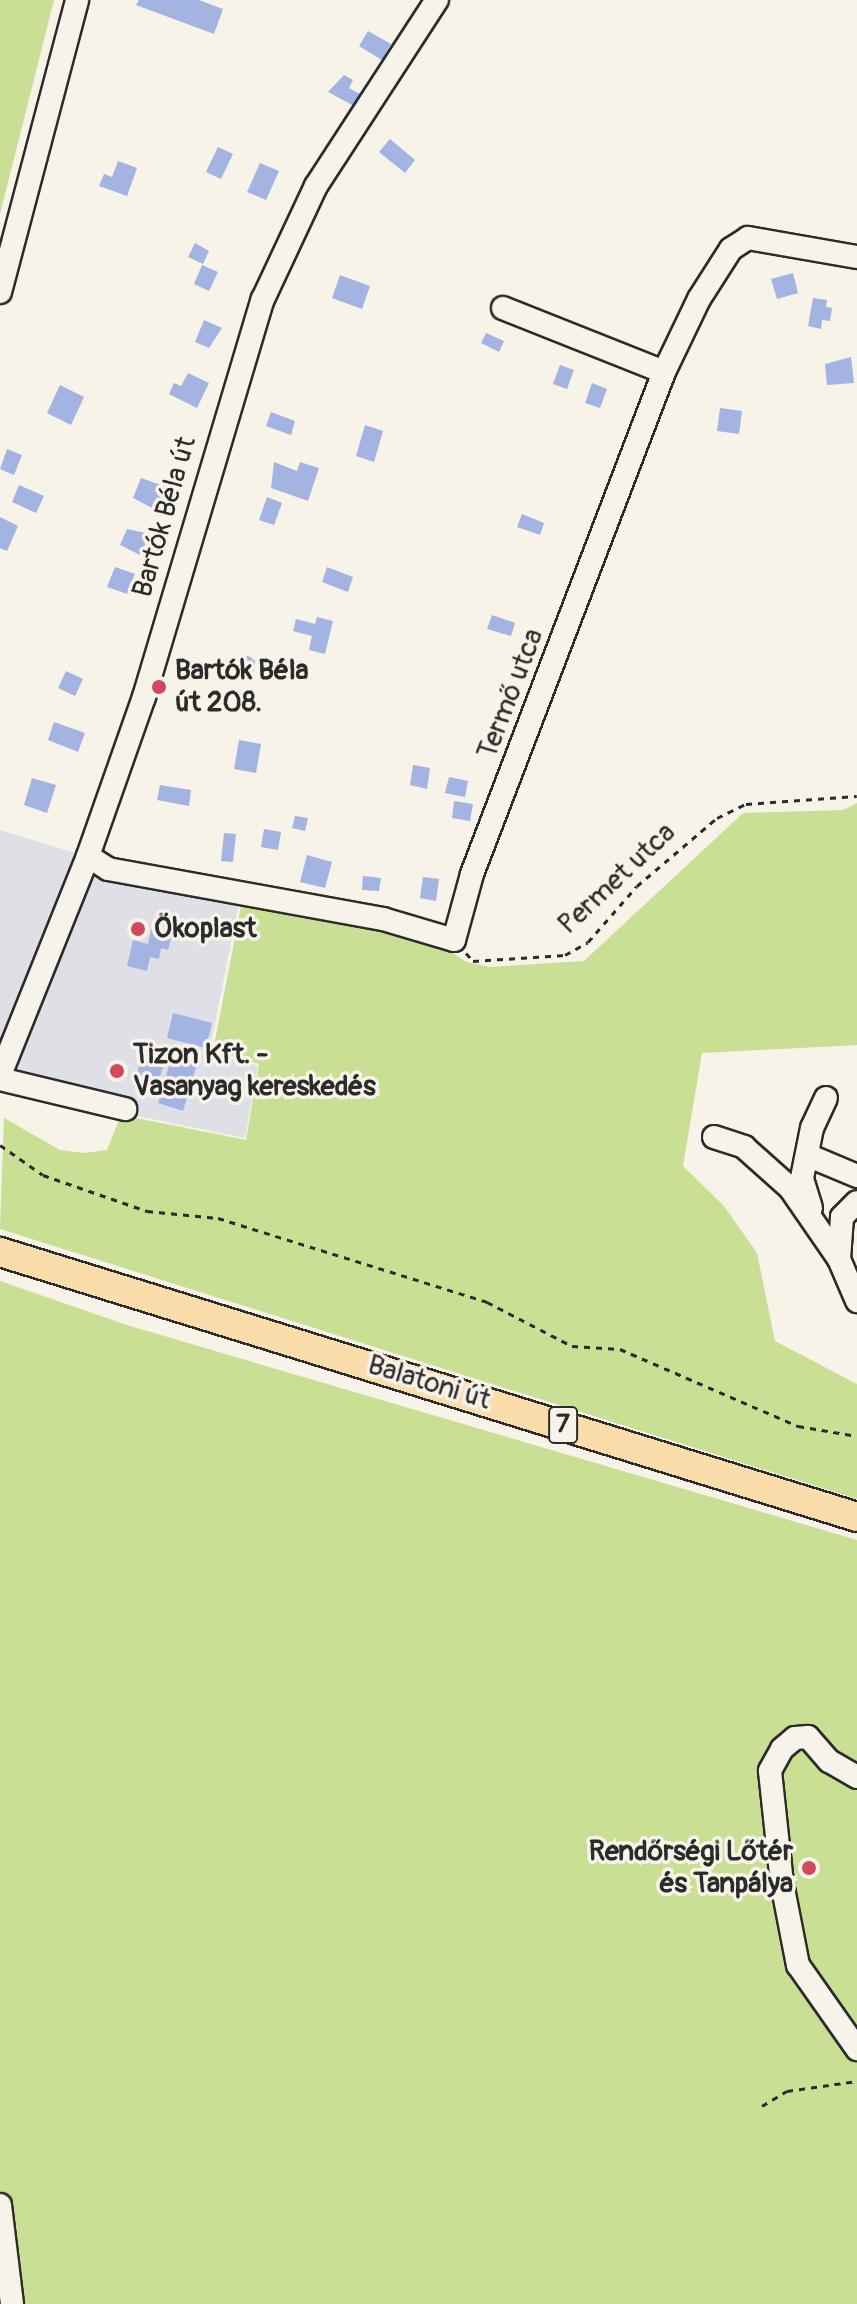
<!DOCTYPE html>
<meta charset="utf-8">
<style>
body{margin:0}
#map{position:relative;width:857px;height:2304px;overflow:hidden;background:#f7f3e8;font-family:Pangolin,sans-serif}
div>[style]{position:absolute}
.built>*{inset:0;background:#dee0e6}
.green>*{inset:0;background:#c9df94}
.building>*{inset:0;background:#a3b3e2}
.path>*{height:3px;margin-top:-1.5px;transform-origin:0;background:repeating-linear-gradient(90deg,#2b2b2b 0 6px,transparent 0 12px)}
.roads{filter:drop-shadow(2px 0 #2b2b2b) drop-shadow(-2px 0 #2b2b2b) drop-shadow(0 2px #2b2b2b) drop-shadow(0 -2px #2b2b2b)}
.minor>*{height:22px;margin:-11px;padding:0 11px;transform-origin:11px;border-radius:11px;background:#f7f3e8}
.major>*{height:28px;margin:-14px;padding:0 14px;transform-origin:14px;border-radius:14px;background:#fbddab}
.dots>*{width:22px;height:22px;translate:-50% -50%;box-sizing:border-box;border:4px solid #f7f3e8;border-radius:50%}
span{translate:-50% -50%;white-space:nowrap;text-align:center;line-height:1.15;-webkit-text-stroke:7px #f7f3e8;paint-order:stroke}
.shield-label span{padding:2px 6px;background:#f7f3e8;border:2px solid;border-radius:6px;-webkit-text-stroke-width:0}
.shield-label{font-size:26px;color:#2b2b2b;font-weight:700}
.street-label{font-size:28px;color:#2b2b2b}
.poi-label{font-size:28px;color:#2b2b2b;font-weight:700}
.left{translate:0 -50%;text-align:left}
.right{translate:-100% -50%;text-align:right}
</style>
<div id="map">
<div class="built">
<i style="clip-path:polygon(0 830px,239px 903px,209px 1053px,258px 1066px,245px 1138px,0 1088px)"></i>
</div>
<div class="green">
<i style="clip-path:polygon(0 0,54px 0,0 214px)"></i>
<i style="clip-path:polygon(857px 803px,857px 1045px,702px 1053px,683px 1166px,724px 1206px,757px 1253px,775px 1341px,857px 1384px,857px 1499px,0 1229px,4px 1118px,60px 1150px,84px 1153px,107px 1150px,121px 1115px,246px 1140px,259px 1064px,213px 1051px,243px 896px,443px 947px,467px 962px,489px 967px,584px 961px,743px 813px,843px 810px)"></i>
<i style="clip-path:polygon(0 1281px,127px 1325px,857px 1540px,857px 2304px,0 2304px)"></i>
</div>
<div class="building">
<i style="clip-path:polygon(139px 0,199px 0,223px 9px,214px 34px,136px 5px)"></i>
<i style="clip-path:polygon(368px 31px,391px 44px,382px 60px,359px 46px)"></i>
<i style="clip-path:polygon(344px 75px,353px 80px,349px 88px,360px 94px,354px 106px,328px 92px)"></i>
<i style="clip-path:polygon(390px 139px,415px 160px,405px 173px,379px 152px)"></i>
<i style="clip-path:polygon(218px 147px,233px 154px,221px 179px,206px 172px)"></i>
<i style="clip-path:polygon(118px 161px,137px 168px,127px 196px,99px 186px,104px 174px,112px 177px)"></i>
<i style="clip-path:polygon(260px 163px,279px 171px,266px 200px,247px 192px)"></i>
<i style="clip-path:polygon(195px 243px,209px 251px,203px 264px,188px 257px)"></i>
<i style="clip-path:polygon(202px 265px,218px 272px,209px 291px,194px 284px)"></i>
<i style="clip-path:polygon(793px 273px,798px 293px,777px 299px,771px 279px)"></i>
<i style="clip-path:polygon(340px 275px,370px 286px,362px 309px,332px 298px)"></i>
<i style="clip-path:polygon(813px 298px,827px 300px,826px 307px,832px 308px,830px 321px,822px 320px,821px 329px,808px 326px)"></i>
<i style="clip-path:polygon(204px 320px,222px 328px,209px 348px,195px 342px)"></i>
<i style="clip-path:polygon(486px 333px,504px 341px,499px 352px,481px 343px)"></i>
<i style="clip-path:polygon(851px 357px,854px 383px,827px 385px,825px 364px)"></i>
<i style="clip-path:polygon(560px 365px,574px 370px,567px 389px,553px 384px)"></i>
<i style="clip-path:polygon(188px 373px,209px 383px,197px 408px,169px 394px,174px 383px,181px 386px)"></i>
<i style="clip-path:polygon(592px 383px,607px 389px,600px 408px,585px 403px)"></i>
<i style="clip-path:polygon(60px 385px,84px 397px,71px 425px,47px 413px)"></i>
<i style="clip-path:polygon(720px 408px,742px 411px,739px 434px,717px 431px)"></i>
<i style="clip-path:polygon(271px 412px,295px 421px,291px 435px,266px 426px)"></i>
<i style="clip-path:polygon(365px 425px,383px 431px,374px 462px,356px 456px)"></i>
<i style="clip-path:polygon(7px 449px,22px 455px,14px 475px,0 469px)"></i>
<i style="clip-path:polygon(274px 462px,297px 471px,300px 462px,319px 468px,308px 501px,271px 488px)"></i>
<i style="clip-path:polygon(141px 478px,167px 487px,158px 511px,133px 498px)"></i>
<i style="clip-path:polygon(19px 485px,44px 496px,36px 513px,12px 502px)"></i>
<i style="clip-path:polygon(267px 497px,282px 503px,274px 525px,259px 520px)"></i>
<i style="clip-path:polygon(522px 514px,544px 523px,540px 535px,517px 527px)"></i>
<i style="clip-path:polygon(0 517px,18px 526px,7px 551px,0 548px)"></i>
<i style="clip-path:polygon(127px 529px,150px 534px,140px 555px,120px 545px)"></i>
<i style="clip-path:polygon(115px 567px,135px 574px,127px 594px,107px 587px)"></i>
<i style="clip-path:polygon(327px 567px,353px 577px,348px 592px,322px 582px)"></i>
<i style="clip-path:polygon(492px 615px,515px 623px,511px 636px,487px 629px)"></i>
<i style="clip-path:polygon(317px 617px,333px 621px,325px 654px,309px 650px,312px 636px,293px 631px,296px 619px,315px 624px)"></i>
<i style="clip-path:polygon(241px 655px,256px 658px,252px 678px,237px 675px)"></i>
<i style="clip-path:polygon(66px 671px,83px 679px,75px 696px,58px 688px)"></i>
<i style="clip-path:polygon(54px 722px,85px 733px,78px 752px,48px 740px)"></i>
<i style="clip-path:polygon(239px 740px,261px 744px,256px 773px,234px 769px)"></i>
<i style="clip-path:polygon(413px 765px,430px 768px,427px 789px,410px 785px)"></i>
<i style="clip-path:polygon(449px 777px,468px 781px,465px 797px,445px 793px)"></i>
<i style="clip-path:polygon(32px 778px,56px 785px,47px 813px,24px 805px)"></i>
<i style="clip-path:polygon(160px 785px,191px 790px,189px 806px,157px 800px)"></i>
<i style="clip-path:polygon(454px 801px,473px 804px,470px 821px,452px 818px)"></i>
<i style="clip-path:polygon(295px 816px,308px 818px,305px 831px,292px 828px)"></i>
<i style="clip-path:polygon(264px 829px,281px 832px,278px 850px,261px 847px)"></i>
<i style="clip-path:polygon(224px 833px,236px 834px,233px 862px,221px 861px)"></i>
<i style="clip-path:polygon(307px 855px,332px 862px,325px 888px,300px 882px)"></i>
<i style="clip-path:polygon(363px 876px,381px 878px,379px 891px,362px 890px)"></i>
<i style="clip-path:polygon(423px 877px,439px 879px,436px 901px,420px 898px)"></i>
<i style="clip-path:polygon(151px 930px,172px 935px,168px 950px,161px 948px,159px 959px,150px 957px,147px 971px,127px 966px,133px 940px,148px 944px)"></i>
<i style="clip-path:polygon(173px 1013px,212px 1023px,206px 1048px,167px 1038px)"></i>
<i style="clip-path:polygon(145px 1046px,167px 1053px,155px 1094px,133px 1088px)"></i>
<i style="clip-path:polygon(174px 1049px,199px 1057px,183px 1111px,158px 1103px)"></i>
</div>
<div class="path">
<i style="left:466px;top:953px;width:11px;rotate:49deg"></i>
<i style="left:473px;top:961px;width:92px;rotate:-3.7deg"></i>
<i style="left:565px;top:955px;width:26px;rotate:-29deg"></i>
<i style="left:588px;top:942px;width:74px;rotate:-48.8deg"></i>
<i style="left:637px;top:886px;width:105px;rotate:-40.4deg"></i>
<i style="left:717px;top:818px;width:32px;rotate:-26deg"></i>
<i style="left:746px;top:804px;width:111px;rotate:-4.1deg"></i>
<i style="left:0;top:1145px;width:52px;rotate:34.9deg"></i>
<i style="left:43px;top:1175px;width:110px;rotate:19.1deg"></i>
<i style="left:147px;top:1211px;width:71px;rotate:5.6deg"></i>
<i style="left:218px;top:1218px;width:282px;rotate:17.3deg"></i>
<i style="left:487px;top:1302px;width:96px;rotate:27.4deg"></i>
<i style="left:572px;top:1346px;width:48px;rotate:3.6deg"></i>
<i style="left:620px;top:1349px;width:194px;rotate:23.4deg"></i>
<i style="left:798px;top:1426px;width:60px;rotate:9.6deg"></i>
<i style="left:762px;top:2106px;width:29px;rotate:-31deg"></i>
<i style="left:787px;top:2091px;width:71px;rotate:-8.1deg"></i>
</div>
<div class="roads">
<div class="minor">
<i style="left:0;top:292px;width:302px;rotate:-75.2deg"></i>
<i style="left:503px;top:308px;width:173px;rotate:21.7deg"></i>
<i style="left:88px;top:856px;width:24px;rotate:33deg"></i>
<i style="left:108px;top:869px;width:280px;rotate:10.3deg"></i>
<i style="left:383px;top:919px;width:74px;rotate:16.5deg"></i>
<i style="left:454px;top:940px;width:68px;rotate:-74.7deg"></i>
<i style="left:472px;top:874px;width:537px;rotate:-69.07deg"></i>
<i style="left:664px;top:372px;width:81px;rotate:-64.4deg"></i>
<i style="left:699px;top:299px;width:59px;rotate:-57.4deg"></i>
<i style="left:731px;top:249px;width:20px;rotate:-33deg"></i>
<i style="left:748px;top:238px;width:111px;rotate:9.9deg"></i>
<i style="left:0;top:1075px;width:236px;rotate:-68.1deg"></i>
<i style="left:88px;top:856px;width:169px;rotate:-70.6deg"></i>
<i style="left:144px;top:697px;width:415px;rotate:-73.4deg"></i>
<i style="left:263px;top:299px;width:125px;rotate:-64.9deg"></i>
<i style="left:316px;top:186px;width:222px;rotate:-57deg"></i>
<i style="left:0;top:1079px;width:129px;rotate:13.5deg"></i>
<i style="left:714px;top:1137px;width:32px;rotate:18deg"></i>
<i style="left:744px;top:1147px;width:62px;rotate:41.7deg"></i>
<i style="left:790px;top:1188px;width:86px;rotate:55.4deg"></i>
<i style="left:839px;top:1259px;width:46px;rotate:66.8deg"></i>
<i style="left:807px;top:1155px;width:54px;rotate:22.8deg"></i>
<i style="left:811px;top:1208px;width:31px;rotate:-107deg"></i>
<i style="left:802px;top:1178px;width:51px;rotate:-78.7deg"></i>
<i style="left:812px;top:1128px;width:33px;rotate:-65deg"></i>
<i style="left:839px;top:1259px;width:42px;rotate:-85.9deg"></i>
<i style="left:842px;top:1217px;width:21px;rotate:-45deg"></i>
<i style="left:857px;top:1777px;width:32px;rotate:-150deg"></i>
<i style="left:829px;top:1761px;width:32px;rotate:-131deg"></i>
<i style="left:808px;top:1737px;width:13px;rotate:176deg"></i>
<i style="left:795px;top:1738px;width:17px;rotate:140deg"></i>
<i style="left:782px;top:1749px;width:25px;rotate:119deg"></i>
<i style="left:770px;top:1771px;width:113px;rotate:83.9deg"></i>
<i style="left:782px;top:1883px;width:84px;rotate:79deg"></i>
<i style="left:798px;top:1965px;width:103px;rotate:54.9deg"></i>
<i style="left:0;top:2205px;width:100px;rotate:83.1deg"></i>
</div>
<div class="major">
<i style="left:0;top:1252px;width:897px;rotate:17.18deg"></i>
</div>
</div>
<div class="dots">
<i style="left:159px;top:687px;background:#d1495b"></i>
<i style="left:138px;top:929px;background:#d1495b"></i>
<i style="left:117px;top:1071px;background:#d1495b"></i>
<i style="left:809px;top:1868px;background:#d1495b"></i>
</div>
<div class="shield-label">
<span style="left:563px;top:1425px">7</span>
</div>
<div class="street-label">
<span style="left:165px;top:517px;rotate:-74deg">Bartók Béla út</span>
<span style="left:511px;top:694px;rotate:-69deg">Termő utca</span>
<span style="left:617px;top:879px;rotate:-43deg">Permet utca</span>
<span style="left:429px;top:1383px;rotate:17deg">Balatoni út</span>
</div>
<div class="poi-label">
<span class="left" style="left:175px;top:687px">Bartók Béla<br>út 208.</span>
<span class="left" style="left:154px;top:929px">Ökoplast</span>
<span class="left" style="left:133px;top:1071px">Tizon Kft. -<br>Vasanyag kereskedés</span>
<span class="right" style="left:793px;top:1868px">Rendőrségi Lőtér<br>és Tanpálya</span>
</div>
</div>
